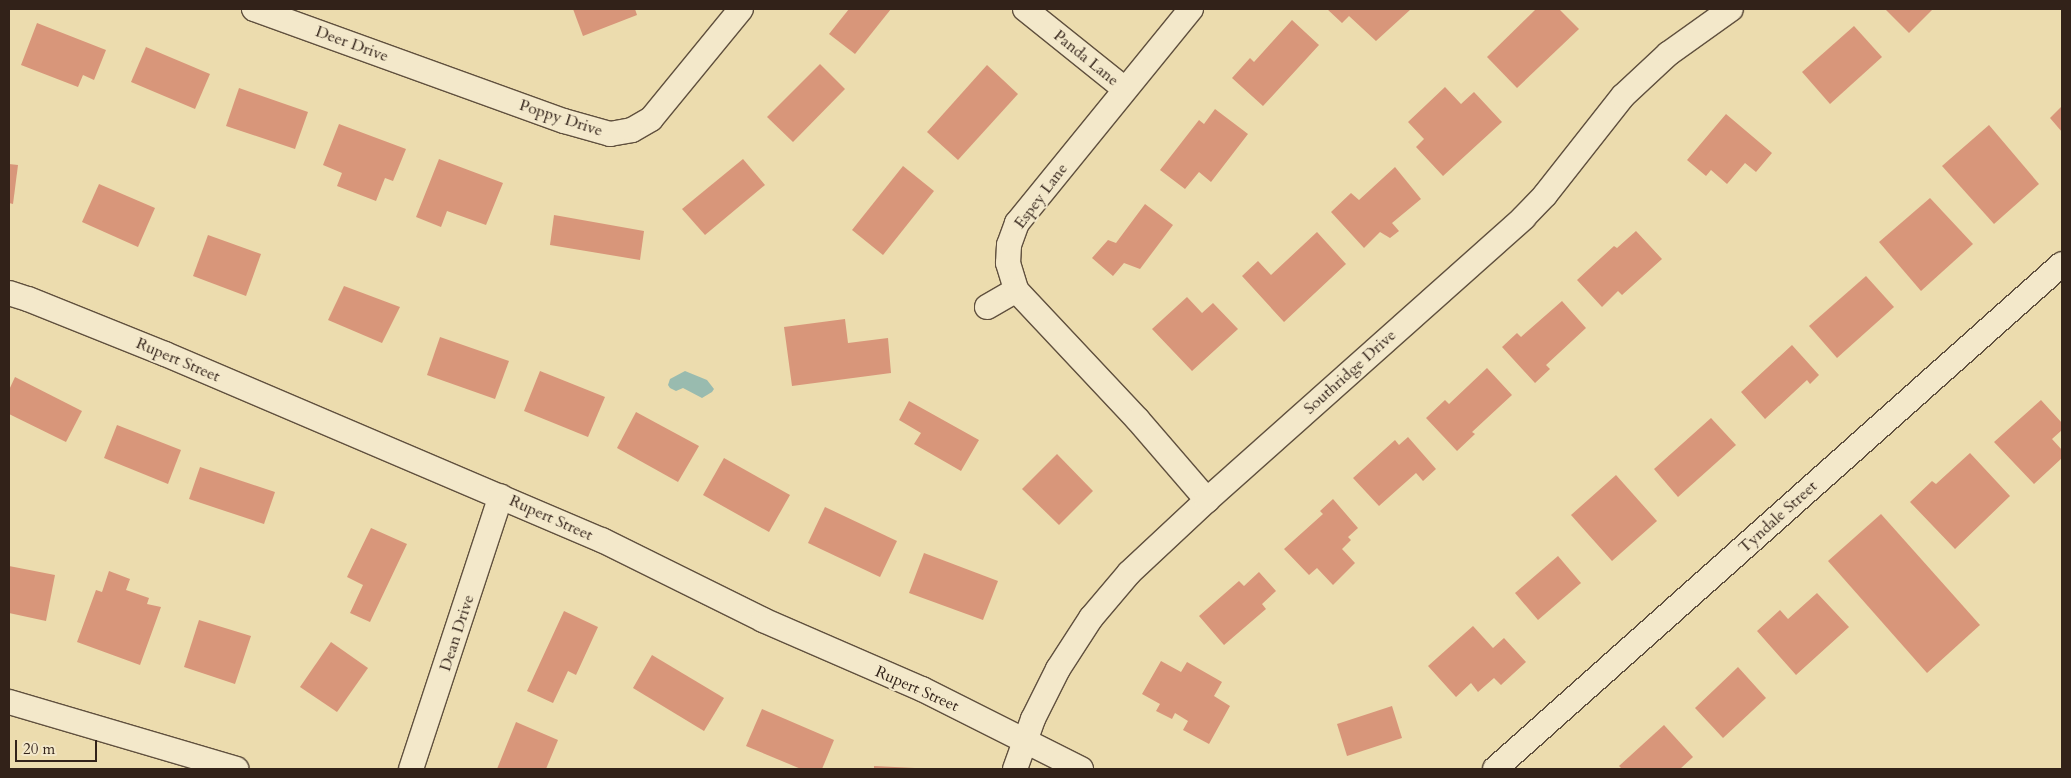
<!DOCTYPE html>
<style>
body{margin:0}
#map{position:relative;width:2071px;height:778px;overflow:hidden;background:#ecdcae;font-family:Cardo,serif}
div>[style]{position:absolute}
.water>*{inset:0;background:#99bbaf}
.building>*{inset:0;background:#d8967a}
.roads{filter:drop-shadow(1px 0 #60503e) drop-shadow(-1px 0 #60503e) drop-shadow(0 1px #60503e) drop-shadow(0 -1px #60503e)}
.street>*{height:24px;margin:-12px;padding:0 12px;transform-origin:12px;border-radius:12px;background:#f3e8ca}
span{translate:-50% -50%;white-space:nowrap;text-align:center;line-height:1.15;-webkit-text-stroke:4px #f3e8ca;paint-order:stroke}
.street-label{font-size:16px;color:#322219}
.frame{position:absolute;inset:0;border:10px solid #322219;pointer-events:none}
.scale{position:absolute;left:15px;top:740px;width:82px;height:22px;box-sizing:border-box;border:2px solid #322219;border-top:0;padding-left:6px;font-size:15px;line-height:18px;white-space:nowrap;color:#322219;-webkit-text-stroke:4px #f3e8ca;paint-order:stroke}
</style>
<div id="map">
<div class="water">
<i style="clip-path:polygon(685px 371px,707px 380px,714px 389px,712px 392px,702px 398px,683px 388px,676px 391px,670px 388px,668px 385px,670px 379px)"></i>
</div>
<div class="building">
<i style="clip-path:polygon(573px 9px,635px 9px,637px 15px,583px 36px)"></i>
<i style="clip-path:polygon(849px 9px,891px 9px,855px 54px,829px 34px)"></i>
<i style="clip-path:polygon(1327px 9px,1411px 9px,1376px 41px,1349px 16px,1342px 23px)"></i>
<i style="clip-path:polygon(1536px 9px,1559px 9px,1579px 29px,1517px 88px,1487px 57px)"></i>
<i style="clip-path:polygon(1885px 9px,1933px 9px,1909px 33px)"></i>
<i style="clip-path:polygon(1292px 20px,1319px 45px,1263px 106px,1232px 78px,1250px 58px,1254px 62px)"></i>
<i style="clip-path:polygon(37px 23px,106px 50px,94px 80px,83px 75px,78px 87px,21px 65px)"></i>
<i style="clip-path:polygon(1854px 26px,1882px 57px,1830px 104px,1802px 72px)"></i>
<i style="clip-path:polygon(146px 47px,210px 74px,195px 109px,131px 82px)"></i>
<i style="clip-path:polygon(820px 64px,845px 89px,793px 142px,767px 117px)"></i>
<i style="clip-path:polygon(987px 65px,1018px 94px,958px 160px,927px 132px)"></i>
<i style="clip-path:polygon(1445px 87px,1461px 104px,1474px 92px,1502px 122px,1443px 176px,1416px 147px,1424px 139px,1408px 122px)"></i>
<i style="clip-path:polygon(239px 88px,308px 112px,295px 149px,226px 126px)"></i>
<i style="clip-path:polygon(2062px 106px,2062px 132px,2050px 118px)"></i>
<i style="clip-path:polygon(1215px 109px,1248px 134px,1211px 182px,1199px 172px,1185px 189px,1160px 170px,1199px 120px,1204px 124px)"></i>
<i style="clip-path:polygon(1726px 114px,1772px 153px,1756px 172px,1745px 163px,1727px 184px,1711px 170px,1706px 176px,1687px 160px)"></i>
<i style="clip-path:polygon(339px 124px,406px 149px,393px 181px,385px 178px,376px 201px,337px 186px,342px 173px,323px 165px)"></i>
<i style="clip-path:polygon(1989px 125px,2039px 184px,1994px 224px,1942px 166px)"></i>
<i style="clip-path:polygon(439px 159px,503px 183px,486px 225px,447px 211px,441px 227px,416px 217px)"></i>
<i style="clip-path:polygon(743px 159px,765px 185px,705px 235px,682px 209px)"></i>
<i style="clip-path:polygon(9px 164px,18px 165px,13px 204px,9px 203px)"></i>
<i style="clip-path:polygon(903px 166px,934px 191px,883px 255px,852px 230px)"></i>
<i style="clip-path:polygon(1395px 167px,1421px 199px,1392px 223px,1399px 231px,1390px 238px,1380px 232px,1364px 248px,1331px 212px,1351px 193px,1359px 200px)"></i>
<i style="clip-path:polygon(99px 184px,155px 208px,138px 247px,82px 222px)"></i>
<i style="clip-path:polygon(1930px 198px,1973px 244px,1921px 291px,1879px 242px)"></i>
<i style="clip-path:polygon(1145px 204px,1173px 225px,1140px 269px,1124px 263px,1113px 276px,1092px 258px,1108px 240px,1116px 243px)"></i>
<i style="clip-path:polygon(554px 215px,644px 231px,640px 260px,550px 245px)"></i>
<i style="clip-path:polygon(1636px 231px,1662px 259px,1622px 295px,1618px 291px,1602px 307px,1577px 280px,1614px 246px,1617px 248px)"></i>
<i style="clip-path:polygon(1317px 232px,1346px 264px,1284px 322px,1242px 276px,1258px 261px,1271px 275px)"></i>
<i style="clip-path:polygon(208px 235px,261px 254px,246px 296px,193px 276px)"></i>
<i style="clip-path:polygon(1866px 276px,1894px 307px,1837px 358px,1809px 326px)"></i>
<i style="clip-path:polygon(344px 286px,400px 307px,382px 343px,328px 320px)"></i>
<i style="clip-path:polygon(1187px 297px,1202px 313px,1213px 303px,1238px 329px,1192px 371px,1152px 329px)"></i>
<i style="clip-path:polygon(1562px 301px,1586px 328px,1546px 365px,1550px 369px,1535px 383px,1502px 347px,1517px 333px,1521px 337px)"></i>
<i style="clip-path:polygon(845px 319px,848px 343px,888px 338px,891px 373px,792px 386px,784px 327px)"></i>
<i style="clip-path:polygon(440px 337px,509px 361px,495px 399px,427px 375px)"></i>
<i style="clip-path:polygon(1792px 345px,1819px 375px,1810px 384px,1807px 380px,1765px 419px,1741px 392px)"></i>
<i style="clip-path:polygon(1487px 368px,1512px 395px,1472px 432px,1475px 434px,1457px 451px,1426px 418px,1445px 400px,1449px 404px)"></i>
<i style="clip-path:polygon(540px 371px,605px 397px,588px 437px,524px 411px)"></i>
<i style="clip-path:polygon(15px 377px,82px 411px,66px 442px,9px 414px,9px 390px)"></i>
<i style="clip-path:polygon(2041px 400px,2062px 423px,2062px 430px,2052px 439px,2062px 450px,2062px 458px,2034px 484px,1994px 442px)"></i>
<i style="clip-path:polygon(909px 401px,979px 440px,961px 471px,914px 444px,921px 433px,899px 420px)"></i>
<i style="clip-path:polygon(636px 412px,699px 446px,678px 482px,617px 448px)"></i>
<i style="clip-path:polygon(1711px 418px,1736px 445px,1678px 497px,1654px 469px)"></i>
<i style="clip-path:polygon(117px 425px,181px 450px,168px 484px,104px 458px)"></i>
<i style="clip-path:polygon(1408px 437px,1436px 469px,1423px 481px,1416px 473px,1379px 506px,1353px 478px,1395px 440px,1399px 445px)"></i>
<i style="clip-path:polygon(1970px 453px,2010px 496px,1955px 549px,1910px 502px,1932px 481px,1936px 484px)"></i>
<i style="clip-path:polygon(1057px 454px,1093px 491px,1059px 525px,1022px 489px)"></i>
<i style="clip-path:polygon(724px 458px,790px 495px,769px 532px,703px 495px)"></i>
<i style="clip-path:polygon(200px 467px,275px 492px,264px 524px,189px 499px)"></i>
<i style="clip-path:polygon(1616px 475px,1657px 521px,1612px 561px,1571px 515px)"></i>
<i style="clip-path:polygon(1333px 499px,1358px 528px,1348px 537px,1351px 540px,1342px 549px,1355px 563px,1333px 585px,1317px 568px,1309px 575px,1284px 549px,1323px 514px,1320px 511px)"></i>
<i style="clip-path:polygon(825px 507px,897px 541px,880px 577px,808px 543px)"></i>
<i style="clip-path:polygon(1881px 514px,1980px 625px,1927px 673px,1828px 561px)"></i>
<i style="clip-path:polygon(371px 528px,407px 544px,370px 622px,350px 613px,363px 585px,347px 577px)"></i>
<i style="clip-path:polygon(924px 553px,998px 581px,983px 620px,909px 593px)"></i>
<i style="clip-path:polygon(1558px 556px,1581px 583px,1538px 620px,1515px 593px)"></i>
<i style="clip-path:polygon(9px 566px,55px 575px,46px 621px,9px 613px)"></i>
<i style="clip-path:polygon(109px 571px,130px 579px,126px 590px,149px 598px,147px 604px,161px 607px,140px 665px,77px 642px,96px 590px,102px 592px)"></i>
<i style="clip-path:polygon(1259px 572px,1276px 591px,1262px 604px,1266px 609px,1224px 645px,1199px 616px,1239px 581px,1244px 586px)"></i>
<i style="clip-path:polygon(1817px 593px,1849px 627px,1796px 675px,1757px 631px,1780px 610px,1788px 619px)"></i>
<i style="clip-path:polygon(564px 611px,598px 627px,576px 675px,568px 671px,553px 703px,527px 691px)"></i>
<i style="clip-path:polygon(199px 620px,251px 636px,235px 684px,184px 667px)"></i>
<i style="clip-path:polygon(1473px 626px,1493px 648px,1504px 638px,1526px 662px,1501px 685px,1494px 678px,1478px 692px,1471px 683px,1456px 697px,1428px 666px)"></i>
<i style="clip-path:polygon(331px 642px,368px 668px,337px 712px,300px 687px)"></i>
<i style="clip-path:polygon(652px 655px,724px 698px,704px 731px,633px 688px)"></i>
<i style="clip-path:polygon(1161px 661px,1181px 672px,1187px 662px,1222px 682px,1214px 696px,1230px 706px,1209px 744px,1183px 730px,1188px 721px,1175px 713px,1172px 719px,1156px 711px,1160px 704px,1142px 694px)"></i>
<i style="clip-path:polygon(1738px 667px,1766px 698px,1723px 738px,1695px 708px)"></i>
<i style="clip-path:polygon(1392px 706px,1402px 738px,1347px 756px,1337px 724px)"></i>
<i style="clip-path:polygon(762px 709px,834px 740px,822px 769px,801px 769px,746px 746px)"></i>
<i style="clip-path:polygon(516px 722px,558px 740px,546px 769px,497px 769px)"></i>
<i style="clip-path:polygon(1664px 725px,1693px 757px,1680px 769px,1622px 769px,1619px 766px)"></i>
<i style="clip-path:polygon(874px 766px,915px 768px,915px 769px,874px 769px)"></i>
</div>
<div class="roads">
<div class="street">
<i style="left:254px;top:9px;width:330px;rotate:19.9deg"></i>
<i style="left:564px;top:121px;width:48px;rotate:15.8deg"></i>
<i style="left:610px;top:134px;width:22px;rotate:-10deg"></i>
<i style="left:632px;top:130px;width:22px;rotate:-30deg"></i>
<i style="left:651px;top:119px;width:142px;rotate:-50.7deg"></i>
<i style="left:1025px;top:9px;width:128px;rotate:38.7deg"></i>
<i style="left:1191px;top:9px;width:276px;rotate:129.1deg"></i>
<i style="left:1017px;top:223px;width:23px;rotate:110deg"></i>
<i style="left:1009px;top:245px;width:18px;rotate:93deg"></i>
<i style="left:1008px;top:263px;width:28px;rotate:73deg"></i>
<i style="left:1016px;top:290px;width:178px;rotate:46.8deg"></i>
<i style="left:1138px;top:420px;width:106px;rotate:49.2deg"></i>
<i style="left:9px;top:293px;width:20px;rotate:18deg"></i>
<i style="left:28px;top:299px;width:148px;rotate:21.9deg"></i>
<i style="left:165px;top:354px;width:475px;rotate:23.1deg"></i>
<i style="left:602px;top:540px;width:180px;rotate:26.4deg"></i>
<i style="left:763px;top:620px;width:173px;rotate:23.5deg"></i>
<i style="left:922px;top:689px;width:178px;rotate:26.7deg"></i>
<i style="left:987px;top:307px;width:34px;rotate:-30deg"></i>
<i style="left:9px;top:702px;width:237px;rotate:16.4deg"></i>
<i style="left:411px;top:769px;width:287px;rotate:-71.8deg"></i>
<i style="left:1015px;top:769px;width:53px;rotate:-70.2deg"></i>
<i style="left:1033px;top:719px;width:56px;rotate:-63.4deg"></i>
<i style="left:1058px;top:669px;width:61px;rotate:-57.1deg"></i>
<i style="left:1091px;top:618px;width:59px;rotate:-49.8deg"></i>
<i style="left:1129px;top:573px;width:107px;rotate:-43.1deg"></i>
<i style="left:1207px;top:500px;width:424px;rotate:-41.7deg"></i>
<i style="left:1523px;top:218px;width:32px;rotate:-46deg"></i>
<i style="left:1545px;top:195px;width:126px;rotate:-51.8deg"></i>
<i style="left:1623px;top:96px;width:62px;rotate:-43deg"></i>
<i style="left:1668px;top:54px;width:77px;rotate:-35.5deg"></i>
<i style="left:1495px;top:769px;width:759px;rotate:-41.69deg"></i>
</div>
</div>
<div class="street-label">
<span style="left:352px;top:44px;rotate:20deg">Deer Drive</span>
<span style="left:1086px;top:58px;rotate:39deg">Panda Lane</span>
<span style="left:561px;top:118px;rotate:18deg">Poppy Drive</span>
<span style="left:1041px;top:196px;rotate:-53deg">Espey Lane</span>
<span style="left:178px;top:360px;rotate:23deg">Rupert Street</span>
<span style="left:1350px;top:372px;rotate:-42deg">Southridge Drive</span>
<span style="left:1778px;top:517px;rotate:-42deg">Tyndale Street</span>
<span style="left:551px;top:518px;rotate:24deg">Rupert Street</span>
<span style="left:457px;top:633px;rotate:-72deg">Dean Drive</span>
<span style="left:917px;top:689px;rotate:24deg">Rupert Street</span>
</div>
<div class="frame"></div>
<div class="scale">20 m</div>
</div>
